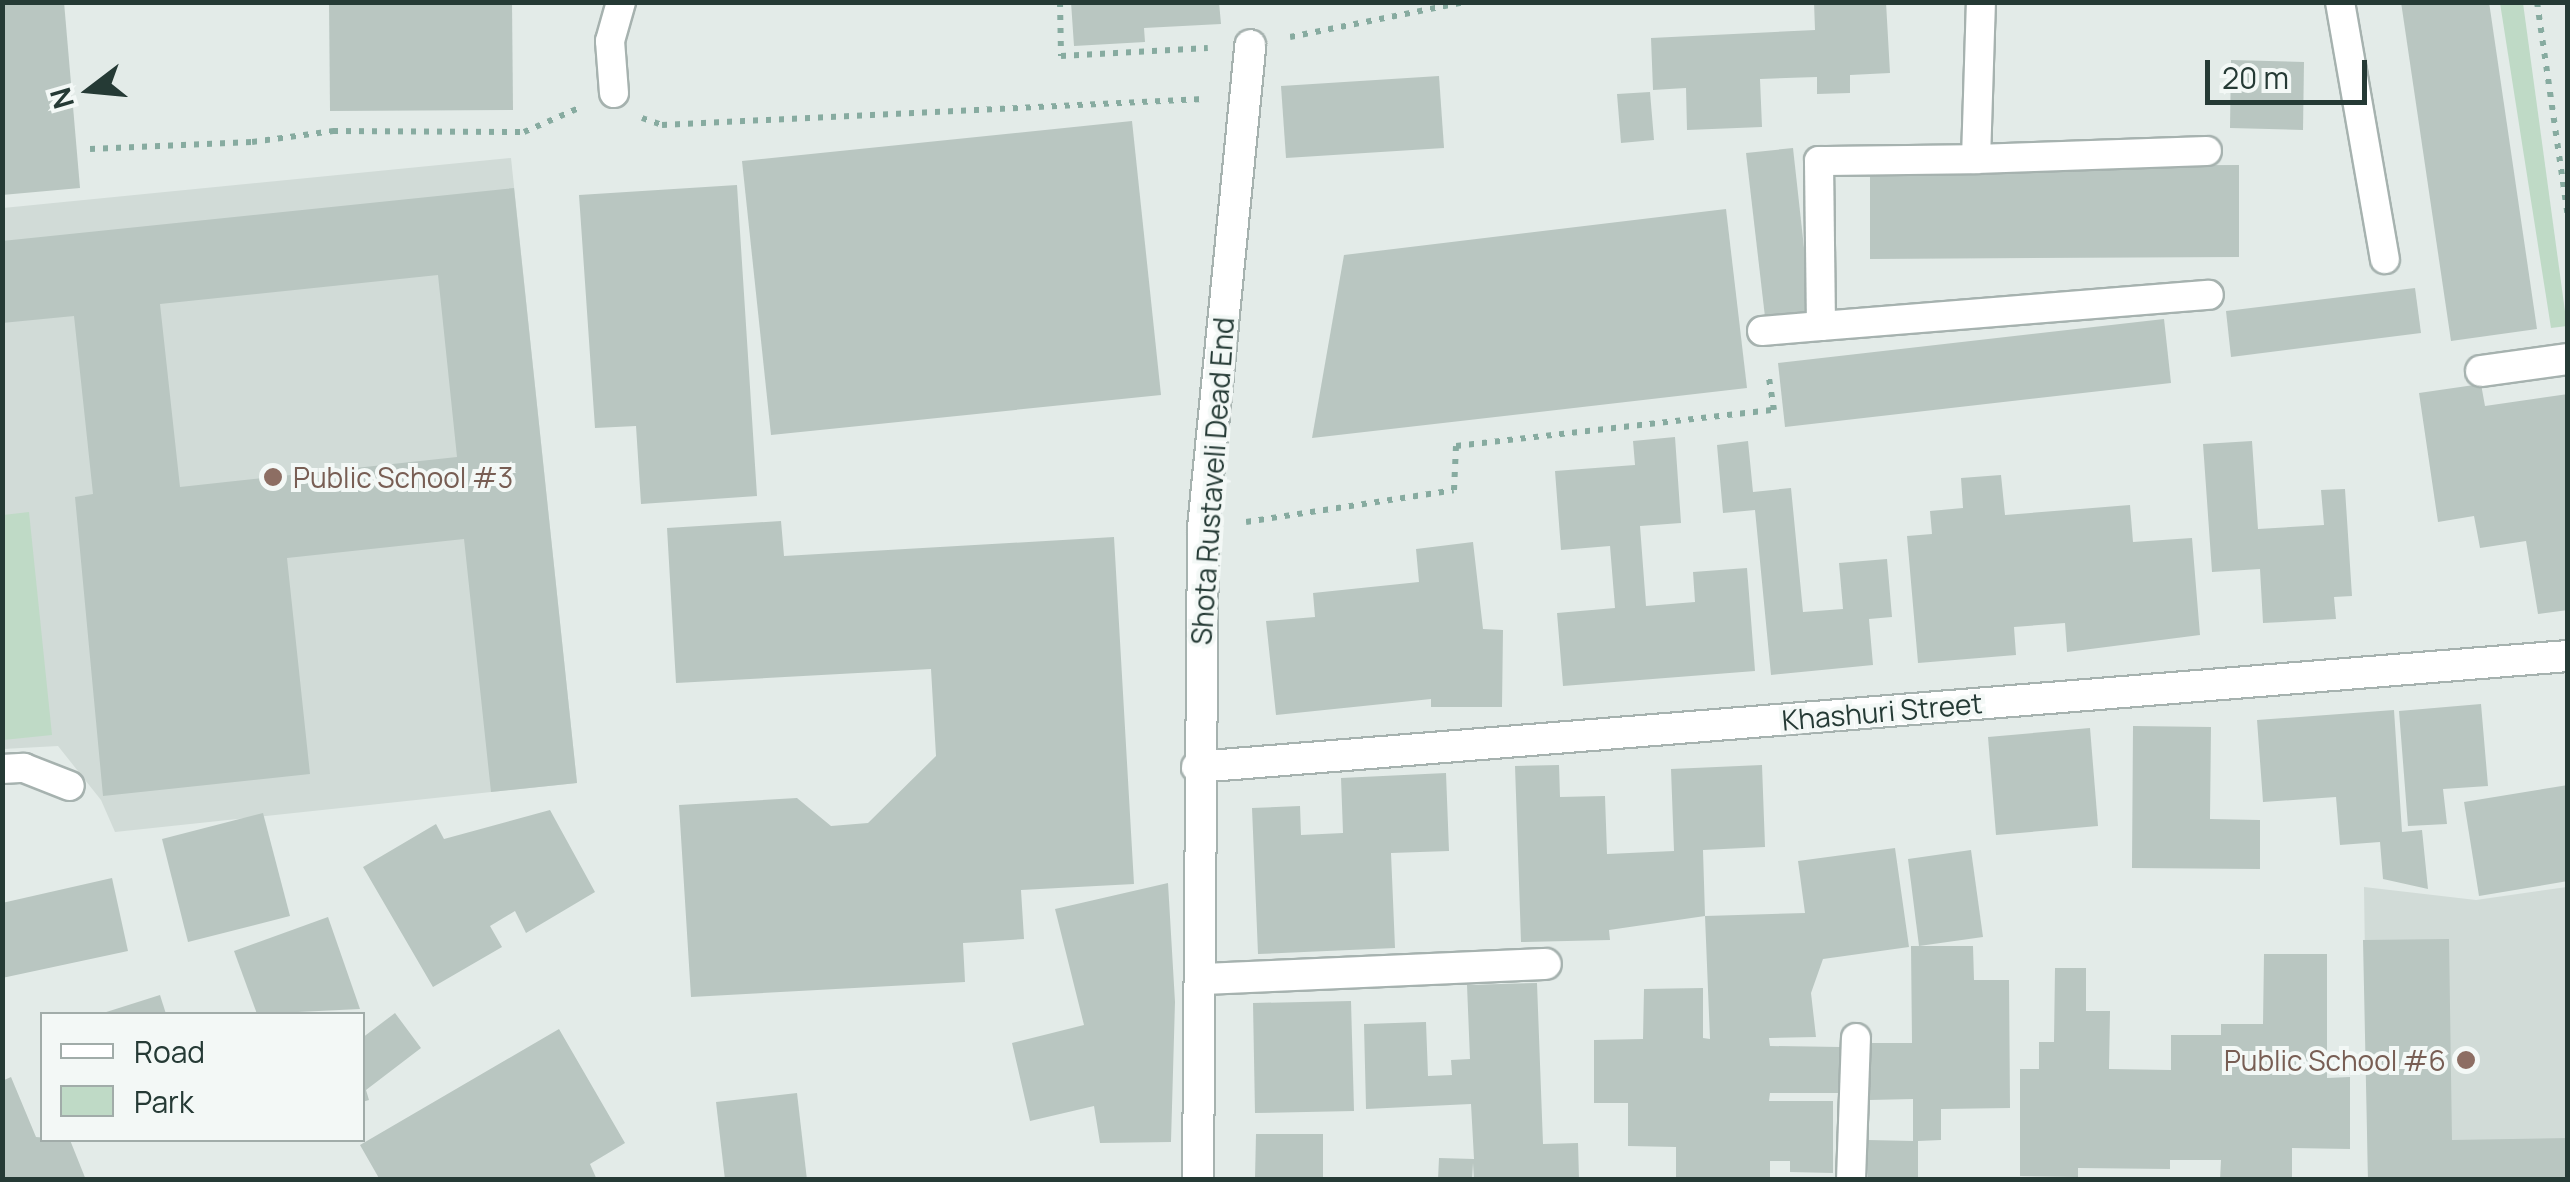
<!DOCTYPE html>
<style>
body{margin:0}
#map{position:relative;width:2570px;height:1182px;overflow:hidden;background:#e3ebe8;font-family:Manrope,sans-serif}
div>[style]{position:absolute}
.built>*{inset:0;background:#d1dbd7}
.green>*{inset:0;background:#bfdac6}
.building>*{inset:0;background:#b9c6c1}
.path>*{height:6px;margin-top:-3px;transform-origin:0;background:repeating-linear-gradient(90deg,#87aba0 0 5px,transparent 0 13px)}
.roads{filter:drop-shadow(2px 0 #a6b2af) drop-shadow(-2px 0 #a6b2af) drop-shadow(0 2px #a6b2af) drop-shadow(0 -2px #a6b2af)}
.lane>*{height:28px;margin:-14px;padding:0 14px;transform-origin:14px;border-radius:14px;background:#fff}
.street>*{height:30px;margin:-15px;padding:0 15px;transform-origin:15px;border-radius:15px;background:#fff}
.dots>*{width:28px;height:28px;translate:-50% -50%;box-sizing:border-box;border:5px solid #f3f8f6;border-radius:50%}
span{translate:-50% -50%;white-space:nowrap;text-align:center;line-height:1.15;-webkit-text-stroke:8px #f3f8f6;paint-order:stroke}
.education-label{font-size:28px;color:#785e54}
.left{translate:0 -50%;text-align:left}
.right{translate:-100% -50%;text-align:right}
.street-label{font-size:28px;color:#253a35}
.frame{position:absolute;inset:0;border:5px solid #253a35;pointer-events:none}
.legend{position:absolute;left:40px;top:1012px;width:325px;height:130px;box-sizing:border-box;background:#f3f8f6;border:2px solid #a1aca9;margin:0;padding:12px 18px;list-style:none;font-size:30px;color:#253a35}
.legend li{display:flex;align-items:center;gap:20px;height:50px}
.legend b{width:50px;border:2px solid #a1aca9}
.north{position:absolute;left:40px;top:40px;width:100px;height:100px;-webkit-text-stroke:8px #f3f8f6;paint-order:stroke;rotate:254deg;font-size:28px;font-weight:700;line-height:40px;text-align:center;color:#253a35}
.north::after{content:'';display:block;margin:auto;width:35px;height:45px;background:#253a35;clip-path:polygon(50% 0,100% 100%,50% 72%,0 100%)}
.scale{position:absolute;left:2205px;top:60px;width:162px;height:45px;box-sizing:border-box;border:5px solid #253a35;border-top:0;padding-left:12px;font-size:30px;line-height:35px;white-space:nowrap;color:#253a35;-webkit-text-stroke:8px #f3f8f6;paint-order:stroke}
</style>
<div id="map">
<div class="built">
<i style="clip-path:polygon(511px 158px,577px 783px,115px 832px,101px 800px,58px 746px,3px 749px,3px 208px)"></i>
<i style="clip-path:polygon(2364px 887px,2476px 900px,2567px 887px,2567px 1179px,2368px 1179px)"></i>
</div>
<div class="green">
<i style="clip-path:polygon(2500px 3px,2523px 3px,2567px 326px,2551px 328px)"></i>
<i style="clip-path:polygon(29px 512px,52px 735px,3px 740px,3px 515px)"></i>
</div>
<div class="building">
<i style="clip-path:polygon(2px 2px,64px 2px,80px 188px,2px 195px)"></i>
<i style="clip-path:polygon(329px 2px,512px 2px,513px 110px,330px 111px)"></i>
<i style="clip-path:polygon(1071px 2px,1219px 2px,1221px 24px,1144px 28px,1145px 42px,1074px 46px)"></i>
<i style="clip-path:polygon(1814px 2px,1886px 2px,1890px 73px,1850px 75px,1850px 93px,1817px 94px,1817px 77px,1760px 79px,1762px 127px,1687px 130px,1686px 88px,1653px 90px,1651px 38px,1815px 30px)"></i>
<i style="clip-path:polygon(2401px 2px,2489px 2px,2537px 329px,2451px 341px)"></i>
<i style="clip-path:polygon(2231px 60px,2304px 62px,2303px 130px,2230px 128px)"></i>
<i style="clip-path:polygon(1439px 76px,1444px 148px,1286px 158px,1281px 86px)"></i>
<i style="clip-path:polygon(1650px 92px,1654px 140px,1621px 143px,1617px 94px)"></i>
<i style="clip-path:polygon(1132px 121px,1161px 395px,771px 435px,742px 161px)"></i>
<i style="clip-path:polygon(1793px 148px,1811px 311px,1765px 317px,1746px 153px)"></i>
<i style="clip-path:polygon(2239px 165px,2239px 257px,1870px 259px,1870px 167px)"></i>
<i style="clip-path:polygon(737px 185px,757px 496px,641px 504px,636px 426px,595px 428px,579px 195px)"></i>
<i style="clip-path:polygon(evenodd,514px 188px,577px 783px,491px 792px,464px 539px,287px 558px,310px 774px,103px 796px,75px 497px,93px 494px,74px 316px,2px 323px,2px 241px,514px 188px,438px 275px,457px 457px,180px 487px,160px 304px,438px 275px)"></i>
<i style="clip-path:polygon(1726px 209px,1747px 388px,1312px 438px,1344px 255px)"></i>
<i style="clip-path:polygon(2415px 288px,2421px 333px,2231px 357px,2226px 311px)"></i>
<i style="clip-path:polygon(2164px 319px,2171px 383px,1785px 427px,1778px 363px)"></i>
<i style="clip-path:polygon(2481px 384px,2485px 406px,2568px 394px,2568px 610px,2538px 614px,2526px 541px,2480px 548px,2474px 516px,2438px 522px,2419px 393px)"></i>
<i style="clip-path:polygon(1675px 437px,1681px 523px,1640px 526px,1646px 606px,1695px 602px,1693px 572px,1747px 568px,1755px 671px,1563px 686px,1557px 613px,1615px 608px,1610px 546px,1561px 550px,1555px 471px,1635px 465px,1633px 441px)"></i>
<i style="clip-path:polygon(1748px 441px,1753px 492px,1791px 488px,1803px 612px,1843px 609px,1839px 563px,1887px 559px,1892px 617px,1869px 619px,1873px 665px,1771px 675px,1755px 510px,1723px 513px,1717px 445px)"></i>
<i style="clip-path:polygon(2252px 441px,2258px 529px,2324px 525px,2321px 490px,2345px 489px,2352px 596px,2334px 597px,2336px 619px,2263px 623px,2260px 569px,2212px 572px,2203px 444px)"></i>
<i style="clip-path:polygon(2001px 475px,2005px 515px,2130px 505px,2133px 542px,2192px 538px,2200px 635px,2067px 652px,2065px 623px,2014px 627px,2016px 655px,1918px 663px,1907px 536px,1932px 534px,1930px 511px,1963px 508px,1961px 478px)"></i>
<i style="clip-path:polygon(781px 521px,784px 556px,1114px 537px,1134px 884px,1021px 890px,1024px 939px,963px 943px,965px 982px,691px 997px,679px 805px,797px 798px,831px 826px,868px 823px,936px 756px,931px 669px,676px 683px,667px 528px)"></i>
<i style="clip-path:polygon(1473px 542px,1483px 629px,1503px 630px,1502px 707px,1431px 707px,1431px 699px,1276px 715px,1266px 621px,1315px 617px,1313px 593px,1419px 582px,1416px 549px)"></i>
<i style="clip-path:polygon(2481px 704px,2488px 786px,2443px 789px,2447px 824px,2408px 826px,2399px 711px)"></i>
<i style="clip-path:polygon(2394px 710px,2402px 832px,2422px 830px,2428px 889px,2383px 879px,2380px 842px,2340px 845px,2336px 797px,2263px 802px,2257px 720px)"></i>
<i style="clip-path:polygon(2133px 726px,2211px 727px,2210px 819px,2260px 820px,2260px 869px,2132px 868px)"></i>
<i style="clip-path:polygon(2090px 728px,2098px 826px,1996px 835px,1988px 737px)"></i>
<i style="clip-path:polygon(1559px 765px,1560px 797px,1605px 796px,1607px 854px,1674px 851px,1671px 769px,1762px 765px,1765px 847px,1703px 850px,1705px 916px,1609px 930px,1610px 940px,1521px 942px,1515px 766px)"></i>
<i style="clip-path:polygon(1446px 773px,1449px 851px,1391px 853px,1395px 948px,1258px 954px,1252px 808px,1300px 806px,1301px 835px,1343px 833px,1341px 778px)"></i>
<i style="clip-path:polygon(2568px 785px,2568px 881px,2479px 896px,2464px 802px)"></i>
<i style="clip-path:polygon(550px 810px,595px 892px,526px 933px,515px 911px,490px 926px,502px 947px,433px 987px,363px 867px,436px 824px,444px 839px)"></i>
<i style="clip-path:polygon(263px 813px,290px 916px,188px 942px,162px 839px)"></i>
<i style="clip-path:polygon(1895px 848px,1909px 947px,1823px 959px,1811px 993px,1816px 1037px,1769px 1038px,1770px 1046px,1840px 1047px,1840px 1093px,1770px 1093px,1769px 1101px,1833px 1101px,1833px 1173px,1790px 1172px,1790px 1161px,1770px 1161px,1770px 1180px,1676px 1180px,1676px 1147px,1628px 1146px,1628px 1103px,1594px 1103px,1594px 1040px,1643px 1039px,1644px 989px,1703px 988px,1703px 1038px,1710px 1039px,1705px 916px,1805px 913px,1798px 861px)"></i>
<i style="clip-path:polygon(1971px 850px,1983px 937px,1919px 946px,1908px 859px)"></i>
<i style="clip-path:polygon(112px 878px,128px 951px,2px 978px,2px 903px)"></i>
<i style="clip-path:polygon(1168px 883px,1175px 1002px,1171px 1142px,1100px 1143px,1094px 1106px,1030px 1121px,1012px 1043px,1084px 1025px,1055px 909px)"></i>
<i style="clip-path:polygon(328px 917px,360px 1009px,257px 1014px,234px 951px)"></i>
<i style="clip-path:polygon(2449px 939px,2452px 1140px,2568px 1138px,2568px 1180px,2368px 1180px,2363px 940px)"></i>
<i style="clip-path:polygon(1911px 946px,1973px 946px,1974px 980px,2009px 980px,2010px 1108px,1941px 1109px,1941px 1140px,1918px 1141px,1918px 1180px,1868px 1180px,1868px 1140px,1913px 1141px,1913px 1099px,1869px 1100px,1869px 1043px,1912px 1043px)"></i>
<i style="clip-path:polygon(2264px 954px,2327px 954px,2327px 1078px,2350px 1077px,2350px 1149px,2292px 1148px,2292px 1180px,2220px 1180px,2221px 1160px,2170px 1160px,2170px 1169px,2078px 1168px,2078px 1177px,2020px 1176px,2020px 1069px,2039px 1069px,2039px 1042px,2054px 1042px,2055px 968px,2086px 968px,2086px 1011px,2110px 1011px,2109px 1069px,2171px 1070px,2171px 1035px,2221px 1035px,2221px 1024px,2263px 1024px)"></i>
<i style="clip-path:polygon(1537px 983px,1543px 1144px,1578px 1143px,1579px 1179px,1474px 1180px,1473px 1163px,1472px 1180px,1438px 1180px,1439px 1158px,1474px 1159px,1471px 1104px,1366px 1109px,1364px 1024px,1426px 1022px,1428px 1076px,1452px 1075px,1451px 1060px,1470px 1059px,1467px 985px)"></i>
<i style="clip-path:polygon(160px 995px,166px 1014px,100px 1014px)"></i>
<i style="clip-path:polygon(1351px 1001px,1354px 1111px,1255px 1113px,1253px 1003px)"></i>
<i style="clip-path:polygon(395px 1013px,421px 1048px,366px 1090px,369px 1100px,362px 1102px,362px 1038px)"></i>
<i style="clip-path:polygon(559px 1029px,625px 1143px,590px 1164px,597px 1180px,380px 1180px,360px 1145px)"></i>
<i style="clip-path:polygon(11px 1077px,36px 1137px,70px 1140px,86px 1180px,2px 1180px,2px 1081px)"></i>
<i style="clip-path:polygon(797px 1093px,807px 1180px,725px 1180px,716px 1102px)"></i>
<i style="clip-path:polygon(1256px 1134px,1323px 1134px,1323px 1178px,1255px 1178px)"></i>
</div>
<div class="path">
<i style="left:1060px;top:2px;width:54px;rotate:88.9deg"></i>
<i style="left:1061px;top:56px;width:147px;rotate:-3.1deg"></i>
<i style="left:2537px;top:2px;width:217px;rotate:81.8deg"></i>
<i style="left:1290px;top:37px;width:178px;rotate:-11.3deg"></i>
<i style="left:642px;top:118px;width:21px;rotate:19deg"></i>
<i style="left:662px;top:125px;width:542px;rotate:-2.75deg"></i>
<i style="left:90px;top:149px;width:162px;rotate:-2.5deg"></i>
<i style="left:252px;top:142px;width:82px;rotate:-7.7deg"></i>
<i style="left:333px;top:131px;width:191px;rotate:0.3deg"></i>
<i style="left:524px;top:132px;width:58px;rotate:-23.5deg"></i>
<i style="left:1246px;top:522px;width:210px;rotate:-8.7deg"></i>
<i style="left:1454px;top:490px;width:44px;rotate:-87.4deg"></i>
<i style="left:1456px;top:446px;width:320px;rotate:-6.5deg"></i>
<i style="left:1774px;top:410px;width:38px;rotate:-99deg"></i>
</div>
<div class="roads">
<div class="lane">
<i style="left:2340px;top:2px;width:261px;rotate:80.1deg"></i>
<i style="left:614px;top:93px;width:52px;rotate:-94.4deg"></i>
<i style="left:610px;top:41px;width:41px;rotate:-74.2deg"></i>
<i style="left:1976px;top:159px;width:231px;rotate:-2deg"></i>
<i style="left:1821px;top:326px;width:389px;rotate:-4.6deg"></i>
<i style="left:1762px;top:331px;width:59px;rotate:-4.8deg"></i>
<i style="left:1821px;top:326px;width:165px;rotate:-90.7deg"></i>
<i style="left:1819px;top:161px;width:157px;rotate:-0.7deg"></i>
<i style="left:1976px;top:159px;width:157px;rotate:-88.2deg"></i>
<i style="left:2px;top:769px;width:22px;rotate:-3deg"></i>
<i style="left:24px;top:768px;width:49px;rotate:21.4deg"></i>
<i style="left:1851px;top:1180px;width:142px;rotate:-88deg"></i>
</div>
<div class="street">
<i style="left:2481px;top:371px;width:88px;rotate:-7.9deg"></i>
<i style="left:1197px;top:767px;width:1375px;rotate:-4.63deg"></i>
<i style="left:1202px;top:979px;width:344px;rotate:-2.5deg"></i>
<i style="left:1198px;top:1180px;width:652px;rotate:-89.56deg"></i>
<i style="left:1203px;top:528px;width:485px;rotate:-84.4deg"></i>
</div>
</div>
<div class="dots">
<i style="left:273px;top:477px;background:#8d6e63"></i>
<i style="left:2466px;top:1060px;background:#8d6e63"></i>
</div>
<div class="education-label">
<span class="left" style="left:293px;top:477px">Public School #3</span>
<span class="right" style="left:2446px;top:1060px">Public School #6</span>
</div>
<div class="street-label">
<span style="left:1212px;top:481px;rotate:-86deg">Shota Rustaveli Dead End</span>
<span style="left:1882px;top:711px;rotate:-5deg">Khashuri Street</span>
</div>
<div class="frame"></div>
<ul class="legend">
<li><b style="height:12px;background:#fff"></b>Road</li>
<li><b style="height:28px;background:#bfdac6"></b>Park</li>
</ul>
<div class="north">N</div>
<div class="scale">20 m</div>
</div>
